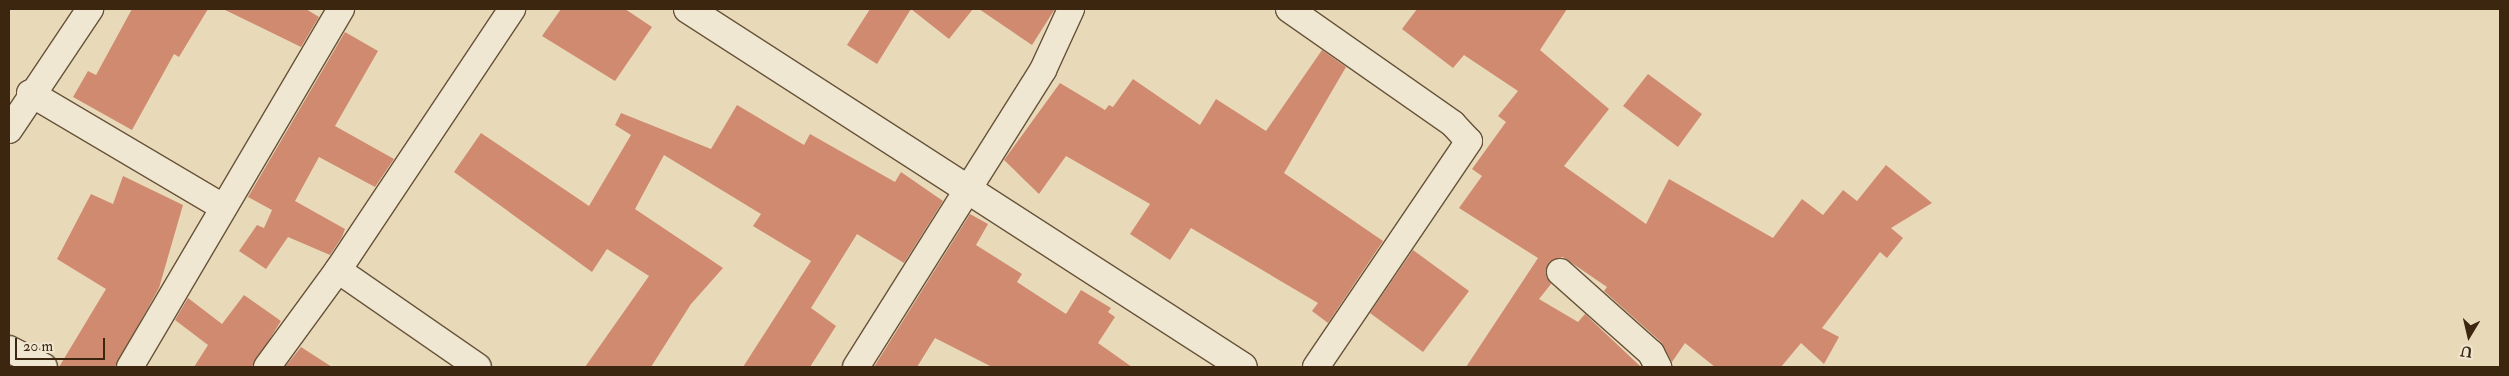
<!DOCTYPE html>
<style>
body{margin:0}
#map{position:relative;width:2509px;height:376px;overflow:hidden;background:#e8dab9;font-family:"IM FELL Double Pica",serif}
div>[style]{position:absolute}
.building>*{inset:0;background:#d08a70}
.roads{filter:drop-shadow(1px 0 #67533a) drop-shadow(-1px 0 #67533a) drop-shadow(0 1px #67533a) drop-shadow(0 -1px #67533a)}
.minor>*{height:26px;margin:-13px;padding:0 13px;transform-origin:13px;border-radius:13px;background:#f0e7d2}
.tertiary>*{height:28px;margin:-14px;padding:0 14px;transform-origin:14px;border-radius:14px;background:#f0e7d2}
span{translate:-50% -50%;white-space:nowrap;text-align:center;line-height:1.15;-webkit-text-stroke:5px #f0e7d2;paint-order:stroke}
.frame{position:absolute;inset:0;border:10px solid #3c2610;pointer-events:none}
.north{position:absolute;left:2444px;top:311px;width:50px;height:50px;-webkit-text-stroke:4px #f0e7d2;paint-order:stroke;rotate:189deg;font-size:14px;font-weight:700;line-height:20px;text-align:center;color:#3c2610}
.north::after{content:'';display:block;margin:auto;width:18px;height:22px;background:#3c2610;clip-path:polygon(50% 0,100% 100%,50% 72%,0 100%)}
.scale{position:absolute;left:15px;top:338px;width:90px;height:22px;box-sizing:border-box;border:2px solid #3c2610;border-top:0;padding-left:6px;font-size:15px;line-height:18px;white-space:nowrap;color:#3c2610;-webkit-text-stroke:4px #f0e7d2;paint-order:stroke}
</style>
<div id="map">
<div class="building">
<i style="clip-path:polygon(132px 9px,208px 9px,179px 57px,174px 54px,132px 130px,73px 97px,88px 71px,96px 75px)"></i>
<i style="clip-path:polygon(223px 9px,306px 9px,319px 17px,301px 47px)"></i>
<i style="clip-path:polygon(561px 9px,625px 9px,652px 27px,615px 81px,542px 36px)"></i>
<i style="clip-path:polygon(870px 9px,973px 9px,949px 39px,911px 9px,877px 64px,847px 45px)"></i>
<i style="clip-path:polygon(979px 9px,1055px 9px,1032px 45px)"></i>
<i style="clip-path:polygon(1417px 9px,1567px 9px,1540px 50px,1609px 109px,1564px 166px,1646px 224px,1669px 179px,1773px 238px,1802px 199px,1823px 215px,1843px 190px,1857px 201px,1886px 165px,1932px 203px,1891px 228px,1903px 238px,1887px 258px,1880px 252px,1822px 328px,1839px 337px,1824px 364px,1801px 343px,1781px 367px,1715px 367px,1685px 343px,1672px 362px,1661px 342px,1604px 291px,1607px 287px,1563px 257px,1549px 262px,1546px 276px,1551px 284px,1539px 299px,1578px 322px,1585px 314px,1641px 367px,1466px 367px,1538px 258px,1459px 208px,1482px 176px,1472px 169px,1506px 122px,1498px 116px,1518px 91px,1464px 55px,1453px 68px,1402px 29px)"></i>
<i style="clip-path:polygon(345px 32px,378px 51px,335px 126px,394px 159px,375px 187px,319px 157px,295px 201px,345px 229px,342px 237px,330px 255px,288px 237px,266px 269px,239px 251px,257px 225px,264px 228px,272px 210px,248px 197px)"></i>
<i style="clip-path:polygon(1322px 50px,1346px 67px,1284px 173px,1383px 241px,1328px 323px,1312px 311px,1318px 303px,1191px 228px,1170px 260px,1130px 234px,1150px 204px,1066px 156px,1039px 194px,1004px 160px,1060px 83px,1105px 110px,1109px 105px,1113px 107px,1133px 79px,1200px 125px,1216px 99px,1266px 131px)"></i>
<i style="clip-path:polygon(1648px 74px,1702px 114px,1678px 147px,1623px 106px)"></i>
<i style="clip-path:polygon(737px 105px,804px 145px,810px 134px,895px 182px,901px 172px,943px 201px,904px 263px,857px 234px,811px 308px,836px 326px,810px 367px,743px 367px,811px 261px,753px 226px,761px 214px,664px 155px,635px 209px,723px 268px,691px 304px,651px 367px,585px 367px,649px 276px,607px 249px,592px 272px,454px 172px,481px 133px,589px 206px,631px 135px,615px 125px,621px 113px,711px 149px)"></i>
<i style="clip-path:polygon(123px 176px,183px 205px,159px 288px,115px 367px,59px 367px,106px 289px,57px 259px,91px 194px,113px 204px)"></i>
<i style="clip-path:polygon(970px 214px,988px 224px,976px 245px,1022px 274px,1017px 282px,1066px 314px,1081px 290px,1111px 308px,1108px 312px,1115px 317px,1098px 343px,1132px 367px,992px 367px,935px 338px,917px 367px,874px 367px)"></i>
<i style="clip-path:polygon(1413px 250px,1469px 291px,1423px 352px,1370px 313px)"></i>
<i style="clip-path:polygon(244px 295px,281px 321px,252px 367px,194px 367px,208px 345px,175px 320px,188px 298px,222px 324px)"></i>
<i style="clip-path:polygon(301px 347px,332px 367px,285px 367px)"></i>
</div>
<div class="roads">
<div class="minor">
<i style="left:1289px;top:9px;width:200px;rotate:35deg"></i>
<i style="left:1453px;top:124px;width:23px;rotate:47deg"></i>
<i style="left:1469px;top:141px;width:273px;rotate:124.1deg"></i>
<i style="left:30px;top:93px;width:222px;rotate:30.6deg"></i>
<i style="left:9px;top:130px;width:146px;rotate:-56.2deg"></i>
<i style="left:338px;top:270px;width:170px;rotate:34.7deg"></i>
<i style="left:1560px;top:272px;width:122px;rotate:41.7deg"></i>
<i style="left:1651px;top:353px;width:16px;rotate:63deg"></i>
<i style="left:9px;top:349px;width:39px;rotate:27deg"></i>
<i style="left:130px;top:367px;width:416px;rotate:-59.5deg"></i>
<i style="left:267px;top:367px;width:120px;rotate:-53.8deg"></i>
<i style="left:338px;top:270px;width:314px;rotate:-56.3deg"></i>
<i style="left:856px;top:367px;width:351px;rotate:-57.8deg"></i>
<i style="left:1043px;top:70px;width:67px;rotate:-65.3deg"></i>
</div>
<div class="tertiary">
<i style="left:688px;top:9px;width:660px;rotate:32.82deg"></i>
</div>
</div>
<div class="frame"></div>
<div class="north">U</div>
<div class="scale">20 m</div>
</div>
